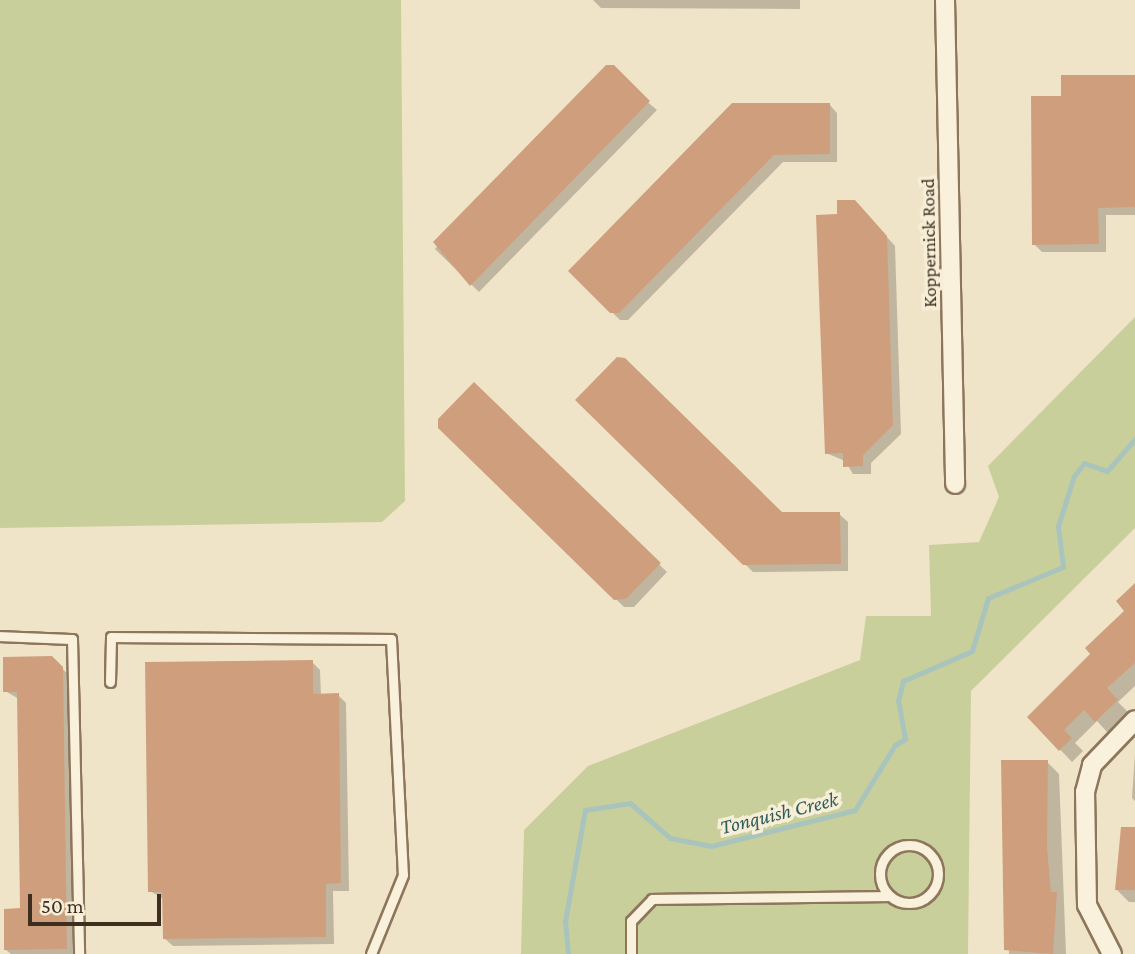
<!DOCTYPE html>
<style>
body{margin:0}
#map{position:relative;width:1135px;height:954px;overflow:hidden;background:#f0e4c8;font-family:"Crimson Pro",serif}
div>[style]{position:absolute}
.green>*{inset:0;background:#c9cf9b}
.shadow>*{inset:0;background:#0003}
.stream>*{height:5px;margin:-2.5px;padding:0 2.5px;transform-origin:2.5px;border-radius:2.5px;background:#a9c4bc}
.building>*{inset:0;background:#cf9f7d}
.roads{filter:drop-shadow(2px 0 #8d765c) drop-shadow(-2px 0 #8d765c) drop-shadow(0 2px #8d765c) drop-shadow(0 -2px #8d765c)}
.lane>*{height:9px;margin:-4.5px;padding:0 4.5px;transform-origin:4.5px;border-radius:4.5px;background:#faf1dc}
.lane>.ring{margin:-4.5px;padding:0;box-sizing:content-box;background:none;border:9px solid #faf1dc;border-radius:50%}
.street>*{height:18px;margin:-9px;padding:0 9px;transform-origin:9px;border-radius:9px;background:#faf1dc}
span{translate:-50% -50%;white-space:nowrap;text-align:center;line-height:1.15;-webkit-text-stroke:7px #f7eed8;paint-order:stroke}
.street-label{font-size:19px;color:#3d2e20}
.water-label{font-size:21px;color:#2f5d5a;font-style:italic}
.scale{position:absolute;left:28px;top:894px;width:133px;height:32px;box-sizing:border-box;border:4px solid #3d2e20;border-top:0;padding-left:9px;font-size:21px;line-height:24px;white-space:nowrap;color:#3d2e20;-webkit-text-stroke:5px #f7eed8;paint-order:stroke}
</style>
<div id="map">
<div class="green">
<i style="clip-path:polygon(0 0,401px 0,405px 501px,382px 522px,0 528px)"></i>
<i style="clip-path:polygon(1135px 317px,1135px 528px,971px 691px,968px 954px,521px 954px,524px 830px,588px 766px,860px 660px,866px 616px,931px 616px,929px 545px,979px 542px,999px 497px,988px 466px)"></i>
</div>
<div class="shadow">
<i style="clip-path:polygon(593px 0,800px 0,800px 9px,601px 8px)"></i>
<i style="clip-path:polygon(606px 67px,657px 110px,479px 292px,435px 249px)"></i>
<i style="clip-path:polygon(1135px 76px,1135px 215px,1106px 215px,1106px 252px,1042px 252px,1034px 244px,1063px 97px)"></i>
<i style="clip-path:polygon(829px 104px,837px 113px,837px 162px,783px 162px,628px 320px,620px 320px,570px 271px)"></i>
<i style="clip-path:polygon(863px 210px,895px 246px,901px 434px,871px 463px,871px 474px,853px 474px,845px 461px,826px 453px,839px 216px)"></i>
<i style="clip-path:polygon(474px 385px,667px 572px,634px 607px,624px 607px,440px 428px)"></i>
<i style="clip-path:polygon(578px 400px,782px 514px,839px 514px,848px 522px,848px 571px,753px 572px)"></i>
<i style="clip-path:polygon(1135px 586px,1135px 686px,1118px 702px,1129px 713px,1108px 733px,1097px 721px,1075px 743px,1083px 751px,1072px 762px,1029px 717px,1092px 654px,1127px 611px)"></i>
<i style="clip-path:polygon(51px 658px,71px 677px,75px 954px,11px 954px,6px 950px,22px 910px,19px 699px,5px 691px)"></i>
<i style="clip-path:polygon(312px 662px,320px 670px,321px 695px,338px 695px,346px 703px,349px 891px,333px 891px,334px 944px,173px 946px,164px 938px,164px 899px,150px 891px)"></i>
<i style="clip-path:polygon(1135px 753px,1135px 801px,1132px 798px)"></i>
<i style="clip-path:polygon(1003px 761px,1047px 762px,1059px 774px,1066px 954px,1009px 954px)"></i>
<i style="clip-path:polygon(1135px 829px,1135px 902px,1129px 902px,1117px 890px)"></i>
</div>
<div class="stream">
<i style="left:568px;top:954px;width:33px;rotate:-95deg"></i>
<i style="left:565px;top:921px;width:113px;rotate:-79.8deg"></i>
<i style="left:585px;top:810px;width:46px;rotate:-8.8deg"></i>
<i style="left:630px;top:803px;width:53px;rotate:41.2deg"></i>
<i style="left:670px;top:838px;width:42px;rotate:11deg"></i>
<i style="left:711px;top:846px;width:148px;rotate:-14deg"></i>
<i style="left:855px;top:810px;width:76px;rotate:-58.4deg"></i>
<i style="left:895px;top:745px;width:12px;rotate:-31deg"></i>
<i style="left:905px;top:739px;width:39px;rotate:-100deg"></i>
<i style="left:898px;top:701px;width:21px;rotate:-76deg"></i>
<i style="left:903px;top:681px;width:75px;rotate:-23.5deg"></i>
<i style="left:972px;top:651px;width:55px;rotate:-73.2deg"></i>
<i style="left:988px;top:598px;width:81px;rotate:-22.5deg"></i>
<i style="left:1063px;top:567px;width:41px;rotate:-97deg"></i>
<i style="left:1058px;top:526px;width:52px;rotate:-72.3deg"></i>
<i style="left:1074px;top:476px;width:16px;rotate:-52deg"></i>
<i style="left:1084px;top:463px;width:24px;rotate:19deg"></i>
<i style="left:1107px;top:471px;width:43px;rotate:-48.8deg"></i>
</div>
<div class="building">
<i style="clip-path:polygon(606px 65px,614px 65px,650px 101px,470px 286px,433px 242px)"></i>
<i style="clip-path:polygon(1061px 75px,1135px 75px,1135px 207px,1098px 208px,1099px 244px,1032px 245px,1031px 96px,1061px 96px)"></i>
<i style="clip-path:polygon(732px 103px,830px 103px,830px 154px,774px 155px,619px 313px,610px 313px,568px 271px)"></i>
<i style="clip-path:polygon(837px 200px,855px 200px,887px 236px,893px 425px,863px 455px,863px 466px,843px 467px,843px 453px,825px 454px,816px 215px,837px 214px)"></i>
<i style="clip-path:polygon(617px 357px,625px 358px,782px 512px,840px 512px,841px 564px,743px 565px,575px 400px)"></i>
<i style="clip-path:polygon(474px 382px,661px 563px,626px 599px,614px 600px,438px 428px,438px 419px)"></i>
<i style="clip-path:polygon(1135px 583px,1135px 663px,1107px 688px,1118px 700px,1095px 722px,1084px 710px,1064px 730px,1072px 738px,1059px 751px,1027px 717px,1090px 654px,1085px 648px,1124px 611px,1116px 601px)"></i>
<i style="clip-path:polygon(52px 656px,63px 667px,67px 949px,4px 950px,4px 909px,20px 908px,17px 692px,3px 692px,3px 657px)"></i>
<i style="clip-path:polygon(313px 660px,313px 694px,339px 693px,341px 883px,326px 884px,326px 937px,163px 939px,162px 892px,148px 892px,145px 662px)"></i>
<i style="clip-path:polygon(1001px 760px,1048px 760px,1047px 848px,1051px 892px,1057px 892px,1053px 954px,1004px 950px)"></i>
<i style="clip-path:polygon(1121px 827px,1135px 827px,1135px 890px,1115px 890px)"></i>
</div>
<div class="roads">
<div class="lane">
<i style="left:0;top:636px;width:72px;rotate:2.4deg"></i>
<i style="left:72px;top:639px;width:315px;rotate:88.7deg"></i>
<i style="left:110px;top:682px;width:45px;rotate:-88.7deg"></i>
<i style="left:111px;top:637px;width:280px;rotate:0.4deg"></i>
<i style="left:391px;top:639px;width:236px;rotate:87.1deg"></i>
<i style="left:403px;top:875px;width:85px;rotate:112.1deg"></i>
<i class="ring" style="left:880px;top:845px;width:49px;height:49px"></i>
<i style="left:631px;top:954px;width:33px;rotate:-90deg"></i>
<i style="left:631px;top:921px;width:30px;rotate:-46deg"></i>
<i style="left:652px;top:899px;width:236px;rotate:-0.7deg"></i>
</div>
<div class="street">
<i style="left:945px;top:0;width:484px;rotate:88.8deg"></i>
<i style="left:1112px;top:954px;width:55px;rotate:-117deg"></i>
<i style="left:1087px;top:905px;width:113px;rotate:-91deg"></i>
<i style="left:1085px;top:792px;width:28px;rotate:-75deg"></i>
<i style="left:1092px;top:765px;width:62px;rotate:-46.3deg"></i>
</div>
</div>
<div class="street-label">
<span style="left:929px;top:243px;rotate:-91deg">Koppernick Road</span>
</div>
<div class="water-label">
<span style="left:779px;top:813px;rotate:-14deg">Tonquish Creek</span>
</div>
<div class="scale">50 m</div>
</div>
